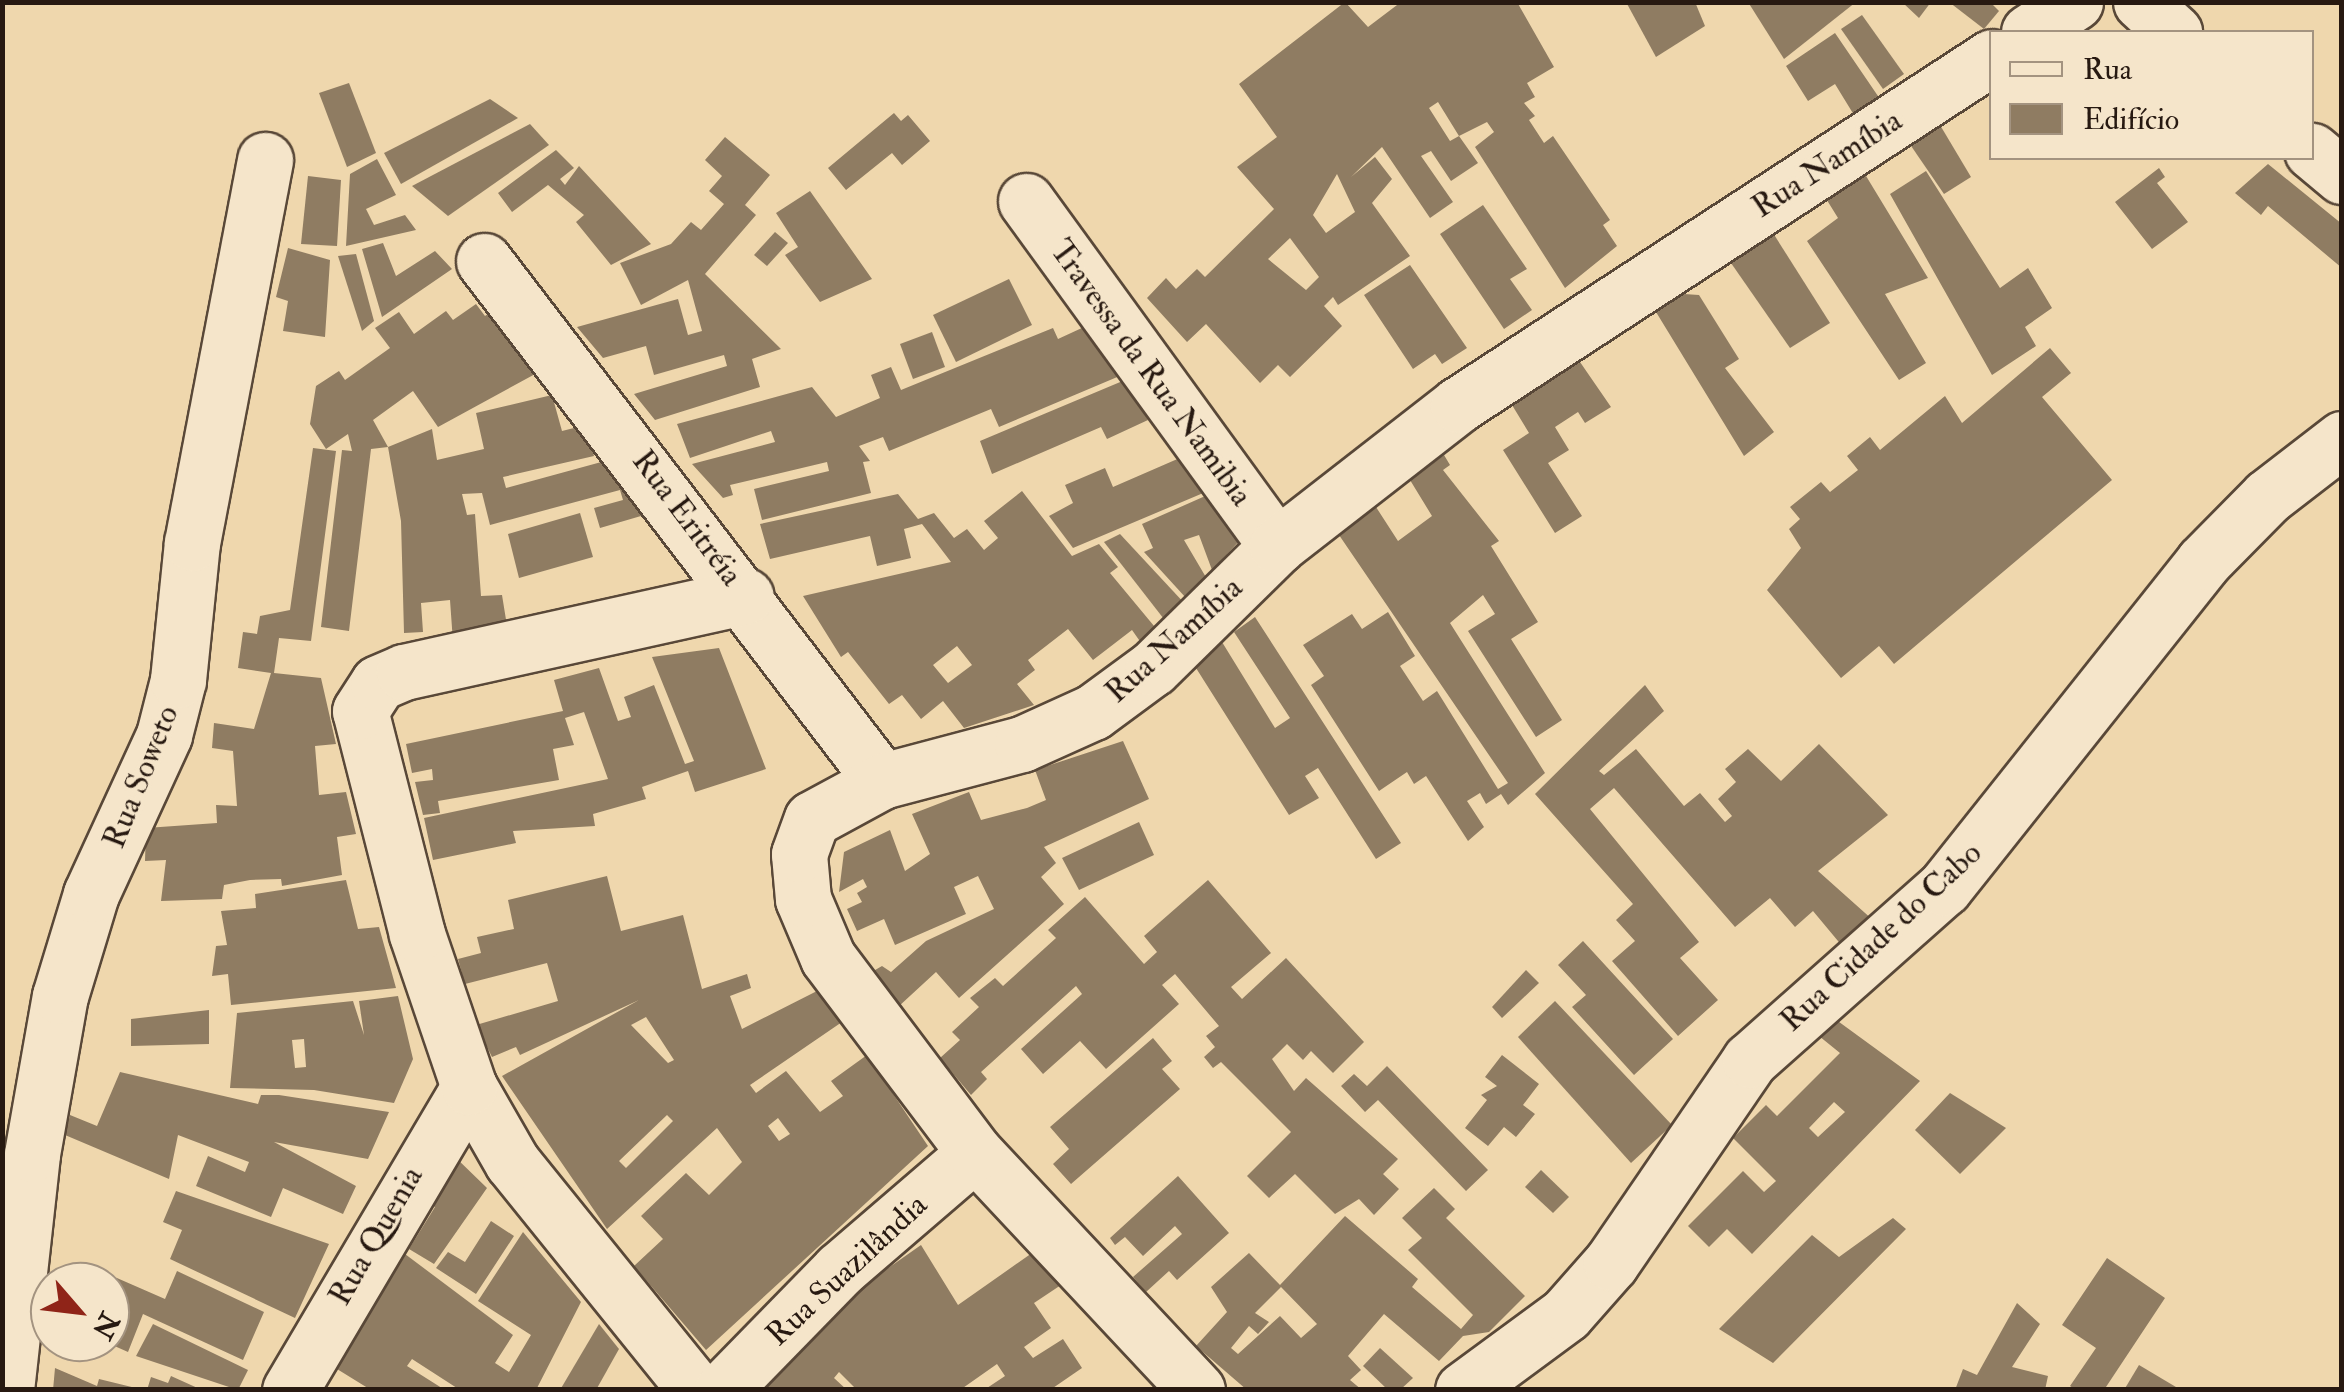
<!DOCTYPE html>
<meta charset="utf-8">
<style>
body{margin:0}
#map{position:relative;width:2344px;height:1392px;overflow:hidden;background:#efd7ad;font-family:"IM FELL Double Pica",serif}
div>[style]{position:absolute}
.building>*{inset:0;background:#8f7c62}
.roads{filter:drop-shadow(2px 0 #594838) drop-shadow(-2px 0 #594838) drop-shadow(0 2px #594838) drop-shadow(0 -2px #594838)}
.street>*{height:55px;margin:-27.5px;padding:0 27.5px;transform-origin:27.5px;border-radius:27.5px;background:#f5e5ca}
.secondary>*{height:55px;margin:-27.5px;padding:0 27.5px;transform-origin:27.5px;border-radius:27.5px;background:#f5e5ca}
span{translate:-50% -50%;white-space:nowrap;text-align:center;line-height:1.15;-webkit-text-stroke:8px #f5e5ca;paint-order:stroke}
.street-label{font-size:32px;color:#271911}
.frame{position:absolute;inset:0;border:5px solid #271911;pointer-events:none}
.legend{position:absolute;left:1989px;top:30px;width:325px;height:130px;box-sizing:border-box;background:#f5e5ca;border:2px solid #a39380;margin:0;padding:12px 18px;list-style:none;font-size:30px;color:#271911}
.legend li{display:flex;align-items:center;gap:20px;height:50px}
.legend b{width:50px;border:2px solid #a39380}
.north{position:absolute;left:30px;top:1262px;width:100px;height:100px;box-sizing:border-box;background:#f5e5ca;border:2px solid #a39380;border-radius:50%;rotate:118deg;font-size:28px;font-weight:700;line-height:40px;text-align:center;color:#271911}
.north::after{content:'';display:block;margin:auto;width:35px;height:45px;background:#8f2418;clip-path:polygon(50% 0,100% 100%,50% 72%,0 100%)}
</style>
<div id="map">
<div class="building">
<i style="clip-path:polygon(evenodd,1345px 2px,1368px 27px,1401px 2px,1517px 2px,1554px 67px,1527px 83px,1535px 97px,1524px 103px,1535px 116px,1529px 120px,1544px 143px,1553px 136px,1610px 220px,1603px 225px,1617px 246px,1565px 288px,1475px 147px,1494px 132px,1487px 122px,1459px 136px,1438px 102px,1429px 108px,1450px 141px,1459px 136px,1478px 163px,1451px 181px,1431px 151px,1421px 156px,1453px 202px,1430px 218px,1382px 147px,1351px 177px,1375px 157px,1392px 179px,1372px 203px,1410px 256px,1338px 305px,1333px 297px,1324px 306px,1342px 326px,1290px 377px,1278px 365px,1260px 383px,1206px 324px,1187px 342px,1147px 298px,1166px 278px,1176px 289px,1197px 269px,1205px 277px,1274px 209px,1237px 167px,1277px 137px,1239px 84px,1345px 2px,1337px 174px,1355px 212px,1326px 233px,1313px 215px,1337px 174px,1345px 2px,1290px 238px,1319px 277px,1306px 290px,1268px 259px,1290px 238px)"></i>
<i style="clip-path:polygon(1626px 2px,1695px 2px,1705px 26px,1656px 57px)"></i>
<i style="clip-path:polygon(1748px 2px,1856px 2px,1784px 59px)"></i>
<i style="clip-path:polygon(1902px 2px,1931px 2px,1919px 18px)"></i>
<i style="clip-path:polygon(1949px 2px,1990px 2px,1999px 11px,1984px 29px)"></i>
<i style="clip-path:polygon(1862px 15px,1904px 74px,1883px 89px,1841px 29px)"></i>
<i style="clip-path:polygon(1835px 33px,1880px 99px,1854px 115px,1835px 84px,1808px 101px,1786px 66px)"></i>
<i style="clip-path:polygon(349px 83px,376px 153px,347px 167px,319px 93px)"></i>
<i style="clip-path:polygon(490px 99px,518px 118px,401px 184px,384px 153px)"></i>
<i style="clip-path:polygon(894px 113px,901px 121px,908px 115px,930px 141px,902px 165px,892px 153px,846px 190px,828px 168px)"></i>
<i style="clip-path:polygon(1937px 120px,1971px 177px,1944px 194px,1907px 140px)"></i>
<i style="clip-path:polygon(530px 124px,549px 145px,448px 216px,412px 186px)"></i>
<i style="clip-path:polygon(725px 137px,770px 175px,745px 205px,756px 215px,705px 274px,781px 349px,752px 359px,760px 387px,655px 420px,634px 394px,727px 366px,724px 355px,654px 375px,646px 346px,603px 358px,577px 327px,678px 299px,688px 335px,702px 331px,688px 280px,641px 305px,620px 263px,671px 244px,691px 222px,701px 230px,724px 204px,709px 191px,722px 176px,705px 160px)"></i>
<i style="clip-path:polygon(556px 150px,574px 168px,560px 179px,565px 185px,579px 166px,651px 244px,611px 265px,576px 222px,584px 215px,548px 185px,512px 212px,498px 193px)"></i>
<i style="clip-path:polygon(377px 159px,396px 195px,366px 209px,374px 225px,405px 215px,416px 230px,346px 246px,350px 174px)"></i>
<i style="clip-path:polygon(2268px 164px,2342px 224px,2342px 268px,2268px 206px,2261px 215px,2235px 193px)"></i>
<i style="clip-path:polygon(2159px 168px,2165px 177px,2157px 183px,2188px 222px,2152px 249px,2115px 202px)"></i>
<i style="clip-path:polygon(1863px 171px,1928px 278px,1885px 294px,1926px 363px,1899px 380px,1807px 241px,1838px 218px,1825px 197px)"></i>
<i style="clip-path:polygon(1926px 171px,2000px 288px,2028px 268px,2052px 308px,2025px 327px,2036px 346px,1992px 375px,1890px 194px)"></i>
<i style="clip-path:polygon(308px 176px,341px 180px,337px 246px,301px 244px)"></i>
<i style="clip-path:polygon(810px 191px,872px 279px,820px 302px,785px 255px,798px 247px,776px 213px)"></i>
<i style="clip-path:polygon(1483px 205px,1527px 269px,1510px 279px,1532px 310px,1504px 329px,1440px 234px)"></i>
<i style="clip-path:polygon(775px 232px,788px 243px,767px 266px,754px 255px)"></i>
<i style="clip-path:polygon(1773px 233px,1830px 323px,1790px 348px,1731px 263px)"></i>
<i style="clip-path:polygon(383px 243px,396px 276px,435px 251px,452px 269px,382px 317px,362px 249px)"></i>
<i style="clip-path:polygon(288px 248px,330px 260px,325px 337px,283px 331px,288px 301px,276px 297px)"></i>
<i style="clip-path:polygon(356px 254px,374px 321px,362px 331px,338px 256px)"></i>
<i style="clip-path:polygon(1410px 265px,1467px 348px,1442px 364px,1435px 354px,1413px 369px,1364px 295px)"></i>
<i style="clip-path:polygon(1009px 279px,1032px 325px,956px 362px,933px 315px)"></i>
<i style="clip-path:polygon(1684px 294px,1699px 295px,1739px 359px,1725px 368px,1774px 432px,1744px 456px,1656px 312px)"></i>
<i style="clip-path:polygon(476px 304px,485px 316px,493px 310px,537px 373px,438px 427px,413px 391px,373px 420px,388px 447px,371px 449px,349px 631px,321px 627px,342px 450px,352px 451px,348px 434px,326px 449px,310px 424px,316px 386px,339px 371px,345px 380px,390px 348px,375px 328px,399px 312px,414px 334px,446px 311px,453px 320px)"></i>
<i style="clip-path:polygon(1084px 327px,1122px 375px,999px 427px,991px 409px,889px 451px,883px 437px,859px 446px,870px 461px,863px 462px,871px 493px,762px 520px,754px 489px,829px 471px,827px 462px,730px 485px,733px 495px,723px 498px,692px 464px,775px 442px,771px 431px,690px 458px,677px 424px,812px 387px,836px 417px,880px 398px,871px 375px,891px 367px,901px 390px,1053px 328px,1058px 339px)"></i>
<i style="clip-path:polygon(932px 332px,945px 367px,913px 379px,900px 344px)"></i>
<i style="clip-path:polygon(2050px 348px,2071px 373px,2042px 397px,2112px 480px,1894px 664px,1879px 646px,1841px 678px,1767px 590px,1801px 548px,1789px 529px,1800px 519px,1790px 507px,1821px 482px,1830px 492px,1858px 470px,1847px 456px,1870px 437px,1880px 450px,1945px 396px,1962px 423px)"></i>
<i style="clip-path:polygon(1580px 362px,1611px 407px,1585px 423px,1578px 412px,1555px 427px,1569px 450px,1548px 463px,1582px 516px,1555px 533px,1503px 450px,1529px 433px,1512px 405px)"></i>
<i style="clip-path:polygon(1125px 380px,1148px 420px,1107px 439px,1101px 427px,992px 474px,980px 441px)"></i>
<i style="clip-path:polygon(552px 395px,562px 431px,586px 425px,594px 456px,503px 477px,506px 488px,616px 458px,658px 511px,600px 528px,594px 508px,623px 500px,620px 490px,490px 525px,482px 493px,462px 494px,467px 515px,475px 514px,481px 596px,502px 595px,508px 632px,453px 642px,450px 600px,421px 603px,423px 632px,404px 633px,401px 521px,388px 447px,432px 429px,437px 460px,484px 449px,476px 413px)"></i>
<i style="clip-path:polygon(313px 448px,336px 451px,311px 641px,279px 638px,274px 673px,321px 678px,336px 744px,315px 746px,319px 795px,346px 792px,356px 834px,337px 837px,342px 875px,282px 886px,281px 879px,250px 880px,224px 885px,222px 899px,161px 901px,166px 860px,145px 861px,146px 828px,217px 823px,216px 805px,237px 806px,233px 751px,212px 748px,214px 723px,254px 729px,271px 673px,238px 668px,243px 632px,257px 634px,260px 616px,290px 610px)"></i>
<i style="clip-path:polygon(1444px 455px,1450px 465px,1443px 470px,1499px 541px,1491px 546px,1538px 622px,1511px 639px,1562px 720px,1536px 737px,1468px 631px,1495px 614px,1483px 595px,1450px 623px,1545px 773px,1508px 805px,1501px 794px,1486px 804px,1480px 793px,1467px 801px,1484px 827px,1468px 841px,1426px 776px,1414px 784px,1407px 772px,1379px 791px,1311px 685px,1324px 676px,1303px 645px,1352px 614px,1362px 629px,1388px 612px,1415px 656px,1400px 666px,1423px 701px,1437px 691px,1498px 789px,1508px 783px,1339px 535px,1376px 507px,1398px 541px,1432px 516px,1410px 480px)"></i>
<i style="clip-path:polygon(1182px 457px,1208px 491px,1073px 548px,1049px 516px,1073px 503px,1065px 485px,1105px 468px,1113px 487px)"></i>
<i style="clip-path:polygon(evenodd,1022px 491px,1072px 556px,1099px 544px,1118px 567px,1110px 573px,1159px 632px,1144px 647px,1132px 630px,1093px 660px,1068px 629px,1028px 660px,1035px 670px,1017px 684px,1034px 705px,964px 728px,943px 701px,921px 719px,902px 695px,889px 704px,848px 652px,841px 657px,803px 596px,951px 562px,922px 524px,904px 529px,911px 558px,877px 566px,870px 536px,770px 559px,760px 524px,898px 494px,918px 519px,934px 513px,954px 538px,967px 529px,984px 550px,998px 538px,984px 521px,1022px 491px,957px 646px,972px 665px,948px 683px,933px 665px,957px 646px)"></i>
<i style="clip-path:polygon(1212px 493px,1243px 537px,1212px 570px,1199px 535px,1184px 540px,1207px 579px,1186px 598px,1144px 552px,1153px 548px,1142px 524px)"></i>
<i style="clip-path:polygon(580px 513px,593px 557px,519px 578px,508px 534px)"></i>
<i style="clip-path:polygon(1120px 534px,1186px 605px,1167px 623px,1104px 542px)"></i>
<i style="clip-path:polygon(1255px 617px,1401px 843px,1376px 859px,1318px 768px,1305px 776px,1319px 798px,1289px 815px,1196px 668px,1222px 642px,1275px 728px,1290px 718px,1234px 632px)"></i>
<i style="clip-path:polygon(719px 648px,766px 769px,695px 792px,688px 771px,642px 787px,646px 799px,593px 814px,595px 826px,513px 831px,516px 843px,433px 860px,424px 818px,608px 779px,584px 712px,565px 718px,574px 745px,553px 749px,559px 780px,438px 801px,440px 813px,423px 815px,415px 782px,433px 780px,432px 769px,412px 773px,406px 744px,563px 711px,554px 680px,599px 668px,618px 721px,631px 717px,624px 697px,654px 685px,685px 764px,694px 761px,652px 657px)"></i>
<i style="clip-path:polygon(1645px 685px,1664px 711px,1599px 771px,1604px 775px,1636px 749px,1684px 806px,1700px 793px,1725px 822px,1732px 816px,1718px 799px,1736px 782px,1725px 769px,1748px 749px,1781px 781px,1819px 744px,1888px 815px,1818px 871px,1874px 921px,1843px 947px,1813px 911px,1795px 927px,1770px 898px,1735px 927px,1614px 788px,1590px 809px,1699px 942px,1680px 958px,1718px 1000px,1678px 1036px,1612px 961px,1635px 941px,1616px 920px,1633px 904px,1535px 794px)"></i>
<i style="clip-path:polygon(1123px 741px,1149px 799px,1044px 847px,1056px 863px,1041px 877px,1064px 904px,959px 998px,936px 972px,898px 1007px,870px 973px,882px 966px,891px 972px,926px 941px,994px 909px,978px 876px,954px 887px,966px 914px,895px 945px,884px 919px,857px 931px,847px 909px,862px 902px,857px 893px,867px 887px,863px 879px,839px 892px,844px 852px,890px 830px,905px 871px,930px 854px,912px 814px,969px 792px,981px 820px,1027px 808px,1046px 800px,1035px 770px)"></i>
<i style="clip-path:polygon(1139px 822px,1154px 855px,1079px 890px,1062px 858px)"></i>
<i style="clip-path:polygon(evenodd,607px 876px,621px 931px,683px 915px,702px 989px,747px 974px,751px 988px,730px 996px,742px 1029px,817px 991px,842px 1022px,750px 1085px,756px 1093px,786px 1071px,820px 1112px,843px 1096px,831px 1081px,867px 1055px,928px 1146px,706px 1350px,634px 1266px,663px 1239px,641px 1216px,686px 1173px,709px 1195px,742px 1162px,717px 1128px,607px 1229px,502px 1076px,639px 1000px,520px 1055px,516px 1047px,492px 1057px,476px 1025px,558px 1001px,547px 963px,465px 984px,458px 959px,481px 953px,477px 937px,514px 929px,508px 900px,607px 876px,646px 1017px,674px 1060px,668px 1063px,631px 1025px,646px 1017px,607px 876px,667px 1115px,673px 1121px,626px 1168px,619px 1161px,667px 1115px,607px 876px,778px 1118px,790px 1134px,779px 1141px,768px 1126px,778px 1118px)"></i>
<i style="clip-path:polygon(346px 880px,358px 929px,379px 927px,396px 988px,231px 1005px,228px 974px,212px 976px,216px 946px,227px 945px,221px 911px,256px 908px,255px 894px)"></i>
<i style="clip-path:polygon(1208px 880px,1271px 953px,1231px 987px,1242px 999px,1286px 958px,1364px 1042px,1333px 1073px,1311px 1051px,1303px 1060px,1287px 1044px,1272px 1059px,1294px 1091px,1306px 1078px,1398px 1159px,1383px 1174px,1399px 1189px,1374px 1215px,1359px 1199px,1335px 1214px,1295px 1174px,1269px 1198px,1247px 1176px,1291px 1132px,1221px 1062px,1213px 1068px,1204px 1057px,1215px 1047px,1206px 1036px,1219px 1026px,1175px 974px,1162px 985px,1179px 1004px,1106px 1069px,1080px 1041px,1043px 1074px,1021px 1049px,1082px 994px,1076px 986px,981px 1072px,987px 1079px,971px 1095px,940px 1058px,960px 1040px,952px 1032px,979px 1007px,970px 998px,995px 978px,1003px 986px,1056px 938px,1048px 930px,1085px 897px,1144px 964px,1157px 952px,1144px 936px)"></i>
<i style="clip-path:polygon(1583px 941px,1673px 1039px,1634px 1075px,1572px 1007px,1586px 995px,1558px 965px)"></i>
<i style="clip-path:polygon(1526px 970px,1539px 983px,1502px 1018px,1492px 1007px)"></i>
<i style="clip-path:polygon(evenodd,398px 996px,413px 1059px,394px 1103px,314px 1090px,230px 1088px,237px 1013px,353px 1001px,364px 1035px,359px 1001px,398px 996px,304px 1039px,306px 1067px,295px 1068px,292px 1040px,304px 1039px)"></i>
<i style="clip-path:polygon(1555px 1001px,1672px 1125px,1631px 1163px,1518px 1037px)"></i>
<i style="clip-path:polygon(209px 1010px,209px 1044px,131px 1046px,131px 1019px)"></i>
<i style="clip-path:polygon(evenodd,1835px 1019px,1920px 1081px,1752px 1254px,1727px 1229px,1709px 1247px,1688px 1226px,1743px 1171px,1764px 1192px,1776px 1181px,1733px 1138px,1766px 1105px,1777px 1116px,1840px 1053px,1819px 1036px,1835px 1019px,1834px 1102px,1845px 1112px,1818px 1137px,1809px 1128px,1834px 1102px)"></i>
<i style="clip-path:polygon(1153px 1038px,1172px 1061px,1162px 1069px,1180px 1089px,1071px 1184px,1053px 1164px,1069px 1149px,1050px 1127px)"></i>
<i style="clip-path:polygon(1502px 1055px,1539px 1084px,1523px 1105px,1535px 1114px,1516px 1137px,1504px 1127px,1488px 1146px,1465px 1128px,1487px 1100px,1481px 1095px,1497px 1086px,1485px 1077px)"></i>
<i style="clip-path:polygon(1387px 1066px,1488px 1170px,1466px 1191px,1378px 1100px,1365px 1112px,1341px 1086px,1354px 1074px,1367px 1086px)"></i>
<i style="clip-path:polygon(120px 1072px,258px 1104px,261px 1095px,279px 1095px,389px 1112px,368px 1159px,274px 1142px,356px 1186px,343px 1214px,283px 1188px,271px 1217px,196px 1186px,208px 1156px,245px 1172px,249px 1162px,178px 1135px,169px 1179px,65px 1135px,70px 1115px,97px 1126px)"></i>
<i style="clip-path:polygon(1950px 1093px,2006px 1128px,1960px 1174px,1915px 1130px)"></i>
<i style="clip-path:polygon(452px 1154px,487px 1188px,434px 1264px,409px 1249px,435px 1207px,429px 1203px)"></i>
<i style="clip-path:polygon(1541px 1170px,1569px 1197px,1553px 1213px,1525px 1187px)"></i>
<i style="clip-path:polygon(1178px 1176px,1229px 1233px,1177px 1280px,1169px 1271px,1146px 1292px,1133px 1277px,1182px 1234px,1175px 1226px,1143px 1256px,1125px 1237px,1115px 1245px,1110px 1238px)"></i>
<i style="clip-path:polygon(evenodd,1434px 1188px,1455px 1209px,1446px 1218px,1525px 1296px,1489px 1332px,1463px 1336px,1439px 1361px,1384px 1314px,1348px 1356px,1361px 1370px,1350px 1380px,1362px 1390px,1247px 1390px,1196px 1346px,1227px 1312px,1211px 1287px,1249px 1253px,1280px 1285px,1345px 1216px,1418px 1279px,1412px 1287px,1461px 1329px,1473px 1315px,1408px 1250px,1422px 1238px,1402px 1218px,1434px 1188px,1281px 1287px,1317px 1324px,1301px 1338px,1280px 1316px,1238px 1354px,1231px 1348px,1249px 1326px,1258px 1334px,1269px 1322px,1255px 1313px,1281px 1287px)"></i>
<i style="clip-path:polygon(176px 1191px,329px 1244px,295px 1318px,170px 1259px,182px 1230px,163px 1222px)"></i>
<i style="clip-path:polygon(1893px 1218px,1906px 1229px,1773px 1363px,1719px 1329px,1812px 1235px,1839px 1257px)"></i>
<i style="clip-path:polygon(491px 1221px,514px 1236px,476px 1294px,436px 1268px,448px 1252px,465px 1262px)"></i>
<i style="clip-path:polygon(523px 1232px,581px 1302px,536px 1390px,460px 1390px,412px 1359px,407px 1366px,445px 1390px,371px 1390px,337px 1369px,405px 1254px,513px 1335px,495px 1363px,509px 1372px,531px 1335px,478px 1301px)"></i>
<i style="clip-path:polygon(921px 1245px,958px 1305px,1032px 1253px,1061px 1285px,1034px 1303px,1051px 1328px,1024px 1347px,1033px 1358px,1063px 1339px,1082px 1368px,1050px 1390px,984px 1390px,1005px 1376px,997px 1364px,960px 1390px,857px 1390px,839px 1372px,834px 1378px,847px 1390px,756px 1390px,857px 1290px)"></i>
<i style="clip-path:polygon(2107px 1258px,2165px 1298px,2104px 1390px,2076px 1390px,2070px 1386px,2096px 1348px,2062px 1325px)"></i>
<i style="clip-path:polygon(94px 1268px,165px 1299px,177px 1271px,264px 1312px,243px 1360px,143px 1314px,128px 1352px,110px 1344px,110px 1282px,88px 1282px)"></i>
<i style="clip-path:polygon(2017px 1303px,2040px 1324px,2012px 1367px,2048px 1376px,2045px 1390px,1955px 1390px,1963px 1369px,1977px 1375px)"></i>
<i style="clip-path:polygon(153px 1324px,248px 1370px,238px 1390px,136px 1356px)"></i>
<i style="clip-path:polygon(599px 1324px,619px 1349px,596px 1390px,560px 1390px)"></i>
<i style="clip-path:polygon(1380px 1348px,1413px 1378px,1400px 1390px,1388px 1390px,1363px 1366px)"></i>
<i style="clip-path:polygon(2139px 1365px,2181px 1390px,2124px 1390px)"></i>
<i style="clip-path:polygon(55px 1368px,97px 1386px,99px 1379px,144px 1390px,53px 1390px)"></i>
<i style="clip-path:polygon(171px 1376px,202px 1390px,147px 1390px,151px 1377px,168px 1383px)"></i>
</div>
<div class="roads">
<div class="street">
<i style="left:2029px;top:32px;width:55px;rotate:-33.1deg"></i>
<i style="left:1026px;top:201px;width:427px;rotate:54deg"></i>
<i style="left:484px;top:261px;width:655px;rotate:52.57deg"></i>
<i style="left:6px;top:1390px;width:237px;rotate:-83.7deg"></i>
<i style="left:32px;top:1154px;width:160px;rotate:-80deg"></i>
<i style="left:60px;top:996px;width:107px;rotate:-73.1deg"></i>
<i style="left:91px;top:894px;width:175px;rotate:-65.3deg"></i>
<i style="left:164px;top:735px;width:57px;rotate:-75.7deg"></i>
<i style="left:178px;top:680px;width:138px;rotate:-84.2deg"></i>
<i style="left:192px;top:543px;width:390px;rotate:-79.2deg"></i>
<i style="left:290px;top:1390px;width:352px;rotate:-59.4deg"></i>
<i style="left:696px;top:1390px;width:293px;rotate:-128.9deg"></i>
<i style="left:512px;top:1162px;width:86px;rotate:-119.8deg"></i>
<i style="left:469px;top:1087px;width:162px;rotate:-108.8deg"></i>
<i style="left:417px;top:934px;width:230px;rotate:-104.3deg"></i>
<i style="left:360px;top:711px;width:33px;rotate:-57deg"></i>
<i style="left:378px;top:683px;width:28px;rotate:-23deg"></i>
<i style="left:404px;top:672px;width:350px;rotate:-12.5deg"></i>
<i style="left:722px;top:1390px;width:168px;rotate:-45.7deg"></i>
<i style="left:839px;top:1270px;width:179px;rotate:-40.7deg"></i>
<i style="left:1197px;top:1390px;width:325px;rotate:-133.1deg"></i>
<i style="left:975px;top:1153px;width:244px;rotate:-127deg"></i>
<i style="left:828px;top:958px;width:64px;rotate:-113deg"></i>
<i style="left:803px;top:899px;width:45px;rotate:-95.1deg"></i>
<i style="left:799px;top:854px;width:37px;rotate:-70deg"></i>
<i style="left:812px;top:819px;width:80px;rotate:-28.5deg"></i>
<i style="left:882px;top:781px;width:145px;rotate:-14.8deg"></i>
<i style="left:1022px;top:744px;width:78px;rotate:-24.3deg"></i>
<i style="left:1093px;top:712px;width:74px;rotate:-36.3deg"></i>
<i style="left:1153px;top:668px;width:174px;rotate:-44.5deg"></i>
<i style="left:1277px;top:546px;width:229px;rotate:-37.9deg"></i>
<i style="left:1458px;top:405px;width:637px;rotate:-33.09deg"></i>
</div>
<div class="secondary">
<i style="left:2141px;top:2px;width:45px;rotate:42.3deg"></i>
<i style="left:2312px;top:151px;width:39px;rotate:40deg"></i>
<i style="left:1463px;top:1390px;width:128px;rotate:-36.4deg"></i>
<i style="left:1566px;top:1314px;width:68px;rotate:-48.6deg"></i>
<i style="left:1611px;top:1263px;width:246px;rotate:-55.6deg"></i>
<i style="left:1750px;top:1060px;width:259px;rotate:-41.6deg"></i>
<i style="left:1944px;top:888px;width:416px;rotate:-51.5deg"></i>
<i style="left:2203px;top:562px;width:91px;rotate:-45.4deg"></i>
<i style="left:2267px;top:497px;width:95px;rotate:-37.7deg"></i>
</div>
</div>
<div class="street-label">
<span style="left:1827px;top:164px;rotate:-33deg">Rua Namíbia</span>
<span style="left:1151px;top:373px;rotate:54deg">Travessa da Rua Namibia</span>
<span style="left:687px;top:518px;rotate:53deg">Rua Eritréia</span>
<span style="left:1174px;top:640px;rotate:-42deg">Rua Namíbia</span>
<span style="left:141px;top:777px;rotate:-68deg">Rua Soweto</span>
<span style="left:1881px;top:937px;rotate:-43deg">Rua Cidade do Cabo</span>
<span style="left:376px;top:1236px;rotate:-60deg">Rua Quenia</span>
<span style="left:847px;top:1270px;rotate:-43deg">Rua Suazilândia</span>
</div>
<div class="frame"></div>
<ul class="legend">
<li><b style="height:12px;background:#f5e5ca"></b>Rua</li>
<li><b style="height:28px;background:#8f7c62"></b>Edifício</li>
</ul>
<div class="north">N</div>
</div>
